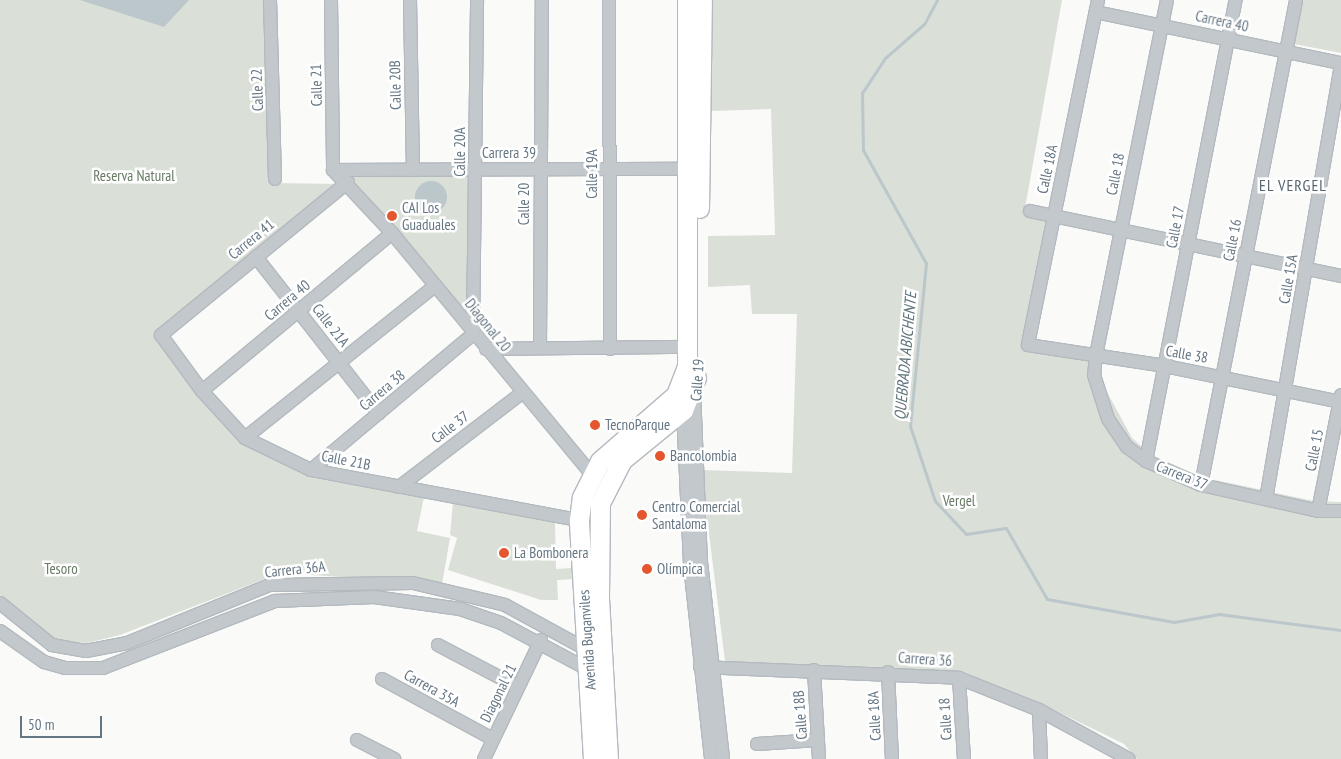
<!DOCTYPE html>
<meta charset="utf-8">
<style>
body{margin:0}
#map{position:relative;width:1341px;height:759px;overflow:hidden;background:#fafaf8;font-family:"PT Sans Narrow",sans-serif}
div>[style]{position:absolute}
.green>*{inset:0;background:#dadfd7}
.water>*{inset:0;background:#bbc7cb}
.round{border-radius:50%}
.stream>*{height:3px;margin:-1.5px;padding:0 1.5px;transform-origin:1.5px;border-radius:1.5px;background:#bbc7cb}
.roads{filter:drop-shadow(1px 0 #b3babf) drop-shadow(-1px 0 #b3babf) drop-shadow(0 1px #b3babf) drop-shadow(0 -1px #b3babf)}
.street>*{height:12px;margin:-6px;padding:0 6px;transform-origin:6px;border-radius:6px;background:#c3c8cc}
.secondary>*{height:19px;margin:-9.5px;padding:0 9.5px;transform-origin:9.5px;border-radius:9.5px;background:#fff}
.dots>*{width:14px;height:14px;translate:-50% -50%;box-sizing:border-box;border:2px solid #fff;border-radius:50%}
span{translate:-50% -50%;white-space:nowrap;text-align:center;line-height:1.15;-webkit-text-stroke:5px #fff;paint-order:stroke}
.street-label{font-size:15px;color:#657683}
.park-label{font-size:15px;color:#687a64}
.poi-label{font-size:15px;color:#657683}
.left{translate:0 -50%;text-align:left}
.neighbourhood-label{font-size:16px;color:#57646e;letter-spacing:1px}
.water-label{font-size:16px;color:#60757c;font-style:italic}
.scale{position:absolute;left:20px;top:716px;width:82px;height:22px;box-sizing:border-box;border:2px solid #657683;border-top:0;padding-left:6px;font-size:15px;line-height:18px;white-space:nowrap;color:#657683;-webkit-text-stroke:4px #fff;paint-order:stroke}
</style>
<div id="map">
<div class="green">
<i style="clip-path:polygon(0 0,265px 0,269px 183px,342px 184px,155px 332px,246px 446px,313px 478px,424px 497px,417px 531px,450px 538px,442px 584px,297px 574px,267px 578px,120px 635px,87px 643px,58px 641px,0 595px)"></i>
<i style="clip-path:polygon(711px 0,1062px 0,1024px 214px,1050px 219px,1025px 346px,1089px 359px,1132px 438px,1150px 454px,1201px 477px,1314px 501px,1341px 502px,1341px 759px,1137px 759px,1124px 744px,1036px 701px,961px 671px,725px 661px,701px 470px,792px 473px,797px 314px,752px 314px,750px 285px,708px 287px,708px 236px,775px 235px,771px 109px,711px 111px)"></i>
<i style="clip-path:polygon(1302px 0,1341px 0,1341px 53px,1294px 44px)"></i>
<i style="clip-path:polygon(472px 172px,467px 317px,346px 174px)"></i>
<i style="clip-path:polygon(453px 502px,555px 522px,556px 569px,572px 568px,572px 579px,557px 580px,558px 600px,541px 600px,448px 570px,457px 538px,450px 535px)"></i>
</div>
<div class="water">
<i style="clip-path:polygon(80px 0,189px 0,164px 27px)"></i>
<i class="round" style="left:415px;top:181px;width:32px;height:32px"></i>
</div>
<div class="stream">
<i style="left:937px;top:0;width:27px;rotate:118deg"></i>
<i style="left:924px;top:24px;width:52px;rotate:138.9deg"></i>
<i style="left:885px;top:58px;width:42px;rotate:123.3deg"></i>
<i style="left:862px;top:93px;width:57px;rotate:89deg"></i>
<i style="left:863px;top:150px;width:129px;rotate:60.9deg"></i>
<i style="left:926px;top:263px;width:164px;rotate:95.6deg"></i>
<i style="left:910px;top:426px;width:79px;rotate:71.6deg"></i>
<i style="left:935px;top:501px;width:45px;rotate:46.8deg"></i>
<i style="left:966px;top:534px;width:40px;rotate:-8.5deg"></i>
<i style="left:1006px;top:528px;width:82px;rotate:60deg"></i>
<i style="left:1047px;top:599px;width:129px;rotate:10.3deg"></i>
<i style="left:1174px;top:622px;width:46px;rotate:-10.1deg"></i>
<i style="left:1219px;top:614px;width:123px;rotate:7.5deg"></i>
</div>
<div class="roads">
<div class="street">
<i style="left:270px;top:0;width:179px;rotate:88.4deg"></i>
<i style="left:331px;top:0;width:170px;rotate:89.3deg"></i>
<i style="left:410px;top:0;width:170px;rotate:89deg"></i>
<i style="left:609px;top:0;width:349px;rotate:89.8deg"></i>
<i style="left:1098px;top:0;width:352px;rotate:101.5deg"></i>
<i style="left:1028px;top:345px;width:139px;rotate:8.7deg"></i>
<i style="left:1165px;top:366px;width:180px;rotate:11.6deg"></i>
<i style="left:1167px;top:0;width:361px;rotate:101.3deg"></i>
<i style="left:1096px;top:354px;width:21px;rotate:95deg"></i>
<i style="left:1094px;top:375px;width:46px;rotate:72.3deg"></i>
<i style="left:1108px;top:419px;width:34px;rotate:56deg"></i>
<i style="left:1127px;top:447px;width:24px;rotate:36deg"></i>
<i style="left:1146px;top:461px;width:60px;rotate:23.6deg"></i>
<i style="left:1201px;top:485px;width:120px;rotate:12.5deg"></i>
<i style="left:1318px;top:511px;width:23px"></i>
<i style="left:1096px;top:12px;width:250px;rotate:11.8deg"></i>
<i style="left:333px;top:170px;width:86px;rotate:46.9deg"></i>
<i style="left:392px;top:233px;width:320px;rotate:50.4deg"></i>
<i style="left:333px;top:170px;width:353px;rotate:-0.2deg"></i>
<i style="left:348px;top:182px;width:242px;rotate:140.7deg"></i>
<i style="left:161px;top:335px;width:69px;rotate:53.8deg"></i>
<i style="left:202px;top:391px;width:64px;rotate:47.5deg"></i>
<i style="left:245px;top:438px;width:73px;rotate:25.9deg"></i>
<i style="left:311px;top:470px;width:273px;rotate:10.6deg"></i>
<i style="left:1030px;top:211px;width:318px;rotate:11.8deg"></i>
<i style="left:256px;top:257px;width:199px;rotate:51.9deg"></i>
<i style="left:540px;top:348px;width:348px;rotate:-89.7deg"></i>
<i style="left:486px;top:349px;width:202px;rotate:-0.6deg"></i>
<i style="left:694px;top:390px;width:172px;rotate:87.7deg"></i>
<i style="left:701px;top:562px;width:198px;rotate:83.6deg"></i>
<i style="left:202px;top:391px;width:247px;rotate:-39.7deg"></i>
<i style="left:683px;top:410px;width:155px;rotate:87.4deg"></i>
<i style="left:690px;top:565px;width:195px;rotate:83.8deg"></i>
<i style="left:245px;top:438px;width:243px;rotate:-38.7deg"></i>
<i style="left:1146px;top:461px;width:470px;rotate:-79deg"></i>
<i style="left:311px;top:470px;width:212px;rotate:-40deg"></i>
<i style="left:473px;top:334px;width:334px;rotate:-89.3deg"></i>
<i style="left:1201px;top:485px;width:494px;rotate:-78.9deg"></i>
<i style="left:399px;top:487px;width:155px;rotate:-37.4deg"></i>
<i style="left:1266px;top:499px;width:441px;rotate:-80.2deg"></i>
<i style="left:1318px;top:511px;width:118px;rotate:-78.8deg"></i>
<i style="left:0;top:603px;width:67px;rotate:38.9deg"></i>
<i style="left:52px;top:645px;width:35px;rotate:10deg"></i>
<i style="left:86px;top:651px;width:42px;rotate:-11deg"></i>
<i style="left:127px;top:643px;width:154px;rotate:-22.1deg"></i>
<i style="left:270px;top:585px;width:143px;rotate:-0.8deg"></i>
<i style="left:413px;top:583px;width:95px;rotate:13.4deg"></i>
<i style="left:505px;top:605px;width:98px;rotate:28.7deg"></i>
<i style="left:0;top:631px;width:54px;rotate:35.2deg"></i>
<i style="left:44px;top:662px;width:22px;rotate:16deg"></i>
<i style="left:65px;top:668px;width:38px"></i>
<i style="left:103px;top:668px;width:185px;rotate:-21.3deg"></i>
<i style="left:275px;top:601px;width:99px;rotate:-2.3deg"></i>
<i style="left:374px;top:597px;width:87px;rotate:7.9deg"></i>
<i style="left:460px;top:609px;width:43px;rotate:18.9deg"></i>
<i style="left:501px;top:623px;width:102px;rotate:28.1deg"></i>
<i style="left:438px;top:645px;width:90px;rotate:27.7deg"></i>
<i style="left:700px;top:667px;width:259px;rotate:2.4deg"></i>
<i style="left:959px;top:678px;width:86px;rotate:21.8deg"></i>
<i style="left:1039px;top:710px;width:102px;rotate:28.6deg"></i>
<i style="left:814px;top:670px;width:89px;rotate:86.8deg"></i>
<i style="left:888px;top:672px;width:87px;rotate:87.4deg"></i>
<i style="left:959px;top:678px;width:81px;rotate:86.5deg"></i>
<i style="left:382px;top:679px;width:126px;rotate:28.4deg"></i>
<i style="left:1039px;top:710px;width:49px;rotate:87.7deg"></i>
<i style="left:357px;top:740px;width:42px;rotate:27.2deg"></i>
<i style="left:757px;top:744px;width:61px;rotate:-3.8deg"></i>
<i style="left:484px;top:759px;width:132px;rotate:-64.4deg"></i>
</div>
<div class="secondary">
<i style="left:699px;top:208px;width:208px;rotate:-89.2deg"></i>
<i style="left:593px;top:759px;width:239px;rotate:-93.4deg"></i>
<i style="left:579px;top:520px;width:23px;rotate:-83deg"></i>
<i style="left:582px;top:497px;width:40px;rotate:-63.4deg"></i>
<i style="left:600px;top:461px;width:101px;rotate:-41deg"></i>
<i style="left:676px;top:395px;width:30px;rotate:-69deg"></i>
<i style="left:687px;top:367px;width:367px;rotate:-90deg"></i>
<i style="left:608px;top:759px;width:163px;rotate:-93.2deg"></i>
<i style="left:599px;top:596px;width:93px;rotate:-89.4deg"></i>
<i style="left:600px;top:503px;width:48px;rotate:-62.9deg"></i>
<i style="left:622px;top:460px;width:79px;rotate:-39.3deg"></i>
<i style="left:683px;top:410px;width:35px;rotate:-68deg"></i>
</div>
</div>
<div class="dots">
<i style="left:392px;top:216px;background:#e4572e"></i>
<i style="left:595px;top:425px;background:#e4572e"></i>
<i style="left:660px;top:456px;background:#e4572e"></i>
<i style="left:642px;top:515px;background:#e4572e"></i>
<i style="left:504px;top:553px;background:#e4572e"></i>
<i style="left:647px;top:569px;background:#e4572e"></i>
</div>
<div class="street-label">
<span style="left:1222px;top:21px;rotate:12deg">Carrera 40</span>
<span style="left:316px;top:85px;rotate:-91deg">Calle 21</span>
<span style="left:395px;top:85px;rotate:-91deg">Calle 20B</span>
<span style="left:257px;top:90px;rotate:-92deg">Calle 22</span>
<span style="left:460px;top:152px;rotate:-90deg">Calle 20A</span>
<span style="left:509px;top:153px">Carrera 39</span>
<span style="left:1047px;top:169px;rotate:-78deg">Calle 18A</span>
<span style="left:592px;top:174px;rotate:-90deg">Calle 19A</span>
<span style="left:1115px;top:174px;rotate:-79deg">Calle 18</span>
<span style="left:524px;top:204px;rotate:-90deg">Calle 20</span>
<span style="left:1175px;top:227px;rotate:-79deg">Calle 17</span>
<span style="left:251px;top:239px;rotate:-39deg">Carrera 41</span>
<span style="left:1232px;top:240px;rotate:-79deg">Calle 16</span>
<span style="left:1288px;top:279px;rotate:-80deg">Calle 15A</span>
<span style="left:287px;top:300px;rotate:-40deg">Carrera 40</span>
<span style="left:331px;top:325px;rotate:52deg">Calle 21A</span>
<span style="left:488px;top:325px;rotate:51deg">Diagonal 20</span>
<span style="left:1187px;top:354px;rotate:10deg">Calle 38</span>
<span style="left:697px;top:380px;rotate:-86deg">Calle 19</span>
<span style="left:382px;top:390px;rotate:-40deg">Carrera 38</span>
<span style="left:450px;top:427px;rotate:-37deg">Calle 37</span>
<span style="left:1314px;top:450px;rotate:-79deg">Calle 15</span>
<span style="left:346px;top:460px;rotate:11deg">Calle 21B</span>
<span style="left:1182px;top:475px;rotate:22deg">Carrera 37</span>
<span style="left:295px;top:569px;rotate:-6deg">Carrera 36A</span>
<span style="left:587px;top:640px;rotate:-94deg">Avenida Buganviles</span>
<span style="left:925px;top:659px;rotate:4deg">Carrera 36</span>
<span style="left:432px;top:688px;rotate:29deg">Carrera 35A</span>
<span style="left:498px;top:693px;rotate:-64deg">Diagonal 21</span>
<span style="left:800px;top:715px;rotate:-94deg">Calle 18B</span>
<span style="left:874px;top:716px;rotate:-93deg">Calle 18A</span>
<span style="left:945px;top:719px;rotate:-93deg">Calle 18</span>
</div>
<div class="park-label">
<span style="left:134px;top:176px">Reserva Natural</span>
<span style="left:959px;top:501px">Vergel</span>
<span style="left:61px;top:569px">Tesoro</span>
</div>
<div class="poi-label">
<span class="left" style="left:402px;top:216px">CAI Los<br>Guaduales</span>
<span class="left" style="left:605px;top:425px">TecnoParque</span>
<span class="left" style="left:670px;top:456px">Bancolombia</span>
<span class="left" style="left:652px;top:515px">Centro Comercial<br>Santaloma</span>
<span class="left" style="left:514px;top:553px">La Bombonera</span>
<span class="left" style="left:657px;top:569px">Olímpica</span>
</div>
<div class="neighbourhood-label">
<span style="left:1293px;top:185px">EL VERGEL</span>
</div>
<div class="water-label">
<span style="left:905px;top:356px;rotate:-85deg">QUEBRADA ABICHENTE</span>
</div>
<div class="scale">50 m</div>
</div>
